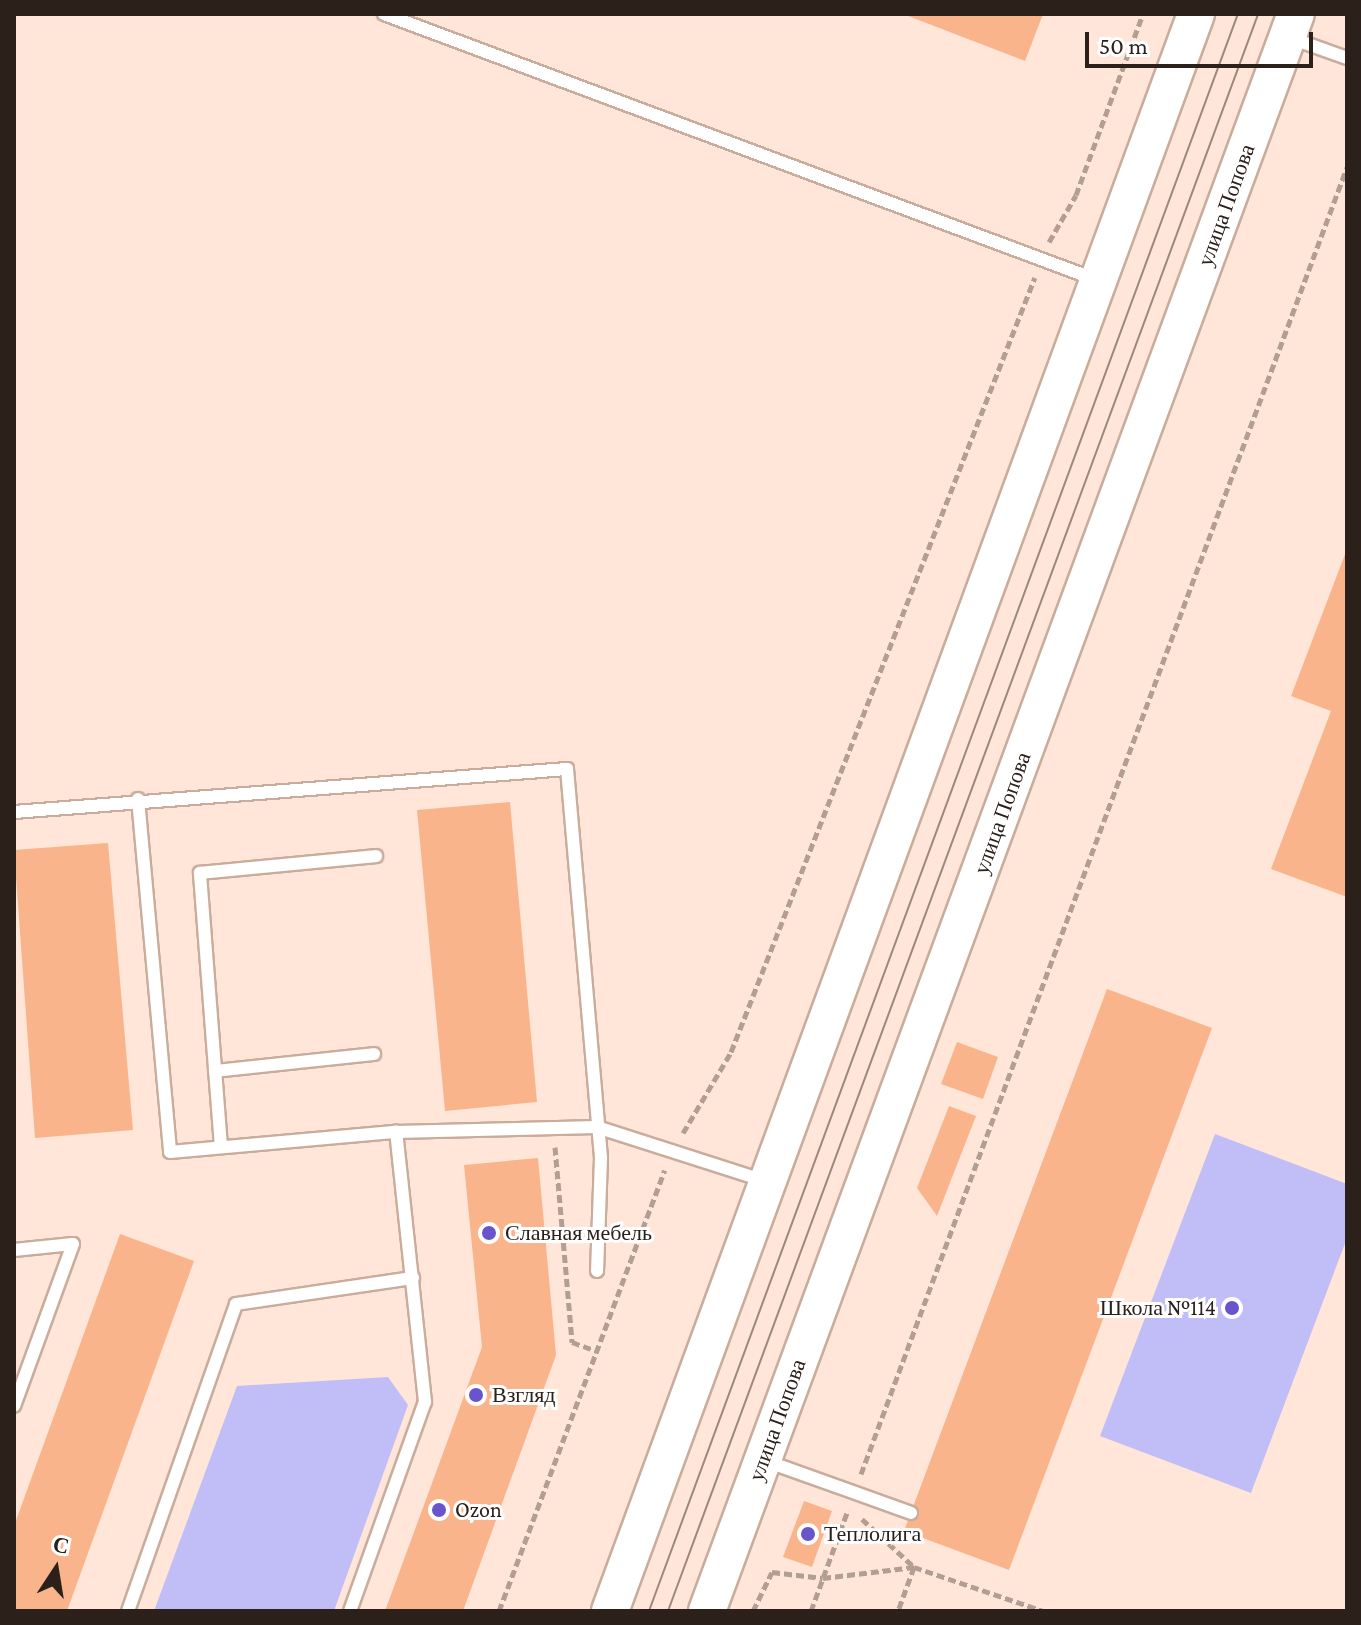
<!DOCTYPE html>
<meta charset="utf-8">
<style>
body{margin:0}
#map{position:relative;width:1361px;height:1625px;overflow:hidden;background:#ffe6d8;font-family:"Crimson Pro",serif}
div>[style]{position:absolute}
.green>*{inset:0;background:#c1bef7}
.building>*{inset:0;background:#fab48b}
.path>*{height:5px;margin-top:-2.5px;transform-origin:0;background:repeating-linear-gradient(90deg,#b29e93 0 8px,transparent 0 12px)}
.roads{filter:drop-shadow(2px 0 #c9ac9b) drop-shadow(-2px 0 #c9ac9b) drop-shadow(0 2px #c9ac9b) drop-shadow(0 -2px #c9ac9b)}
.lane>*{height:12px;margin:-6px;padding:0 6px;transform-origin:6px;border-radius:6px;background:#fff}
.secondary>*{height:36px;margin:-18px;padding:0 18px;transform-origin:18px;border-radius:18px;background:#fff}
.tram>*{height:2px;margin:-1px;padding:0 1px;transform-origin:1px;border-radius:1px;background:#9b897e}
.dots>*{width:22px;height:22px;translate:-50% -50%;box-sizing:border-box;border:4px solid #fff;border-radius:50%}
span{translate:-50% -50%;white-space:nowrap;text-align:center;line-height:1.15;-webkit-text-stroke:6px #fff;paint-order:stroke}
.street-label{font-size:22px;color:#2b201a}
.poi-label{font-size:22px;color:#2b201a}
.left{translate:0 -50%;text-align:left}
.right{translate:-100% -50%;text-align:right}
.frame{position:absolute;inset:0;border:16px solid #2b201a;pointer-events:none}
.north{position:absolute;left:16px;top:1529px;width:80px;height:80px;-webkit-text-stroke:6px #fff;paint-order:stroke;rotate:12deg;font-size:22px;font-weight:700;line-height:32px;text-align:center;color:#2b201a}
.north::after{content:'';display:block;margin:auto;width:28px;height:36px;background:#2b201a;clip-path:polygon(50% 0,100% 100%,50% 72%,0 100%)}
.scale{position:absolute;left:1085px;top:32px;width:228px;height:36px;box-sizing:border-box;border:4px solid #2b201a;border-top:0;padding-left:10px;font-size:24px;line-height:28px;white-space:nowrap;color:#2b201a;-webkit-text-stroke:6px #fff;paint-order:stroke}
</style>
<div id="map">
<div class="green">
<i style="clip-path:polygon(1215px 1134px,1347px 1184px,1347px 1238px,1251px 1493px,1100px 1436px)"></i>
<i style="clip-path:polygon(388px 1377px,408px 1405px,334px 1611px,154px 1611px,237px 1386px)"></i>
</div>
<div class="building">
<i style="clip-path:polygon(903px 14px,1043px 14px,1025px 61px)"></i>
<i style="clip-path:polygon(1347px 549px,1347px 897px,1271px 869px,1331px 711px,1291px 696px)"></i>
<i style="clip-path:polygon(510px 802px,537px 1102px,445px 1111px,417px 810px)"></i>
<i style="clip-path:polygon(108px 843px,133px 1130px,35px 1138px,14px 850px)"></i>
<i style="clip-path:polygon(1107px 989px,1212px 1028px,1009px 1570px,904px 1531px)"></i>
<i style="clip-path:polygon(957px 1042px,998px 1057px,983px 1099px,941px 1084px)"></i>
<i style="clip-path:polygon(949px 1106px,976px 1116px,937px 1216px,917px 1188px)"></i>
<i style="clip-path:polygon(538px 1158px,556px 1355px,463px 1611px,385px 1611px,482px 1347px,464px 1165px)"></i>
<i style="clip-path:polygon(120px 1234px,194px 1261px,67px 1611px,14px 1611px,14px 1526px)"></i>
<i style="clip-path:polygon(804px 1501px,832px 1511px,812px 1567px,783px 1557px)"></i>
</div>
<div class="path">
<i style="left:1049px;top:242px;width:54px;rotate:-60.1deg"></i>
<i style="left:1076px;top:195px;width:193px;rotate:-69.7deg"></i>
<i style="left:683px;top:1133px;width:94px;rotate:-59.3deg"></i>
<i style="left:731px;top:1052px;width:832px;rotate:-68.58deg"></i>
<i style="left:555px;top:1147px;width:196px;rotate:85deg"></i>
<i style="left:572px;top:1342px;width:27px;rotate:20deg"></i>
<i style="left:861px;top:1474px;width:1394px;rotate:-69.6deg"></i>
<i style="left:862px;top:1519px;width:71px;rotate:42.7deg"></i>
<i style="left:914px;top:1567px;width:136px;rotate:18.8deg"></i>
<i style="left:499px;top:1611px;width:471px;rotate:-69.4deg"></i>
<i style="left:753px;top:1611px;width:43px;rotate:-64deg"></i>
<i style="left:772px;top:1572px;width:51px;rotate:6.7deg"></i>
<i style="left:823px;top:1578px;width:92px;rotate:-6.9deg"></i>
<i style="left:914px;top:1567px;width:47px;rotate:110deg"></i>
<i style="left:811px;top:1611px;width:108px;rotate:-69.9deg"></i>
</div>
<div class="roads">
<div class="lane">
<i style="left:384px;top:14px;width:761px;rotate:20.46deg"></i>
<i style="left:1291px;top:38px;width:59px;rotate:19.7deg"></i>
<i style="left:138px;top:799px;width:354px;rotate:84.8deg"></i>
<i style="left:170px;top:1152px;width:227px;rotate:-5.1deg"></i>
<i style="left:396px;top:1132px;width:201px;rotate:-1.4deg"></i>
<i style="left:597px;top:1127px;width:176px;rotate:17.8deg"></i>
<i style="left:14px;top:812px;width:555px;rotate:-4.45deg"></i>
<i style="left:567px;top:769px;width:390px;rotate:85deg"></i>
<i style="left:601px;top:1158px;width:113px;rotate:92deg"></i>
<i style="left:215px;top:1071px;width:160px;rotate:-6.1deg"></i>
<i style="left:221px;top:1147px;width:275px;rotate:-94.4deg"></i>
<i style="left:200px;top:873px;width:177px;rotate:-5.5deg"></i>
<i style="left:14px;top:1250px;width:59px;rotate:-5.8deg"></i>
<i style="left:73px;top:1244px;width:172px;rotate:110deg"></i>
<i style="left:766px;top:1461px;width:154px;rotate:19.7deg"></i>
<i style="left:128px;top:1611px;width:325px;rotate:-70.6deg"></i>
<i style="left:236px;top:1304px;width:179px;rotate:-8.4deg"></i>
<i style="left:350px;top:1611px;width:222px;rotate:-70.3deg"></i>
<i style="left:425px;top:1402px;width:272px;rotate:-96.1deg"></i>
</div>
<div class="secondary">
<i style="left:610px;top:1611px;width:1701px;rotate:-69.85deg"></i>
<i style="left:707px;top:1611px;width:1702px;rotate:-69.76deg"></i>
</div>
</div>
<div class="tram">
<i style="left:649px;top:1611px;width:1702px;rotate:-69.76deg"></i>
<i style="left:668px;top:1611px;width:1703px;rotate:-69.72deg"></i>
</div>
<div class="dots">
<i style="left:489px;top:1233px;background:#6954cd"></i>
<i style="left:1232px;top:1308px;background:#6954cd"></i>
<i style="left:476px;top:1395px;background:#6954cd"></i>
<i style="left:439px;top:1510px;background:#6954cd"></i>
<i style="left:808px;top:1534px;background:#6954cd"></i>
</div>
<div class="street-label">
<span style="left:1226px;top:205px;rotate:-70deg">улица Попова</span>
<span style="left:1002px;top:813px;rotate:-70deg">улица Попова</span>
<span style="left:777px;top:1420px;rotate:-70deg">улица Попова</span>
</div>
<div class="poi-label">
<span class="left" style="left:505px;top:1233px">Славная мебель</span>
<span class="right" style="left:1216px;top:1308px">Школа №114</span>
<span class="left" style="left:492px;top:1395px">Взгляд</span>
<span class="left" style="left:455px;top:1510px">Ozon</span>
<span class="left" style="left:824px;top:1534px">Теплолига</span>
</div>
<div class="frame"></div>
<div class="north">С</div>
<div class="scale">50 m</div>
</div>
